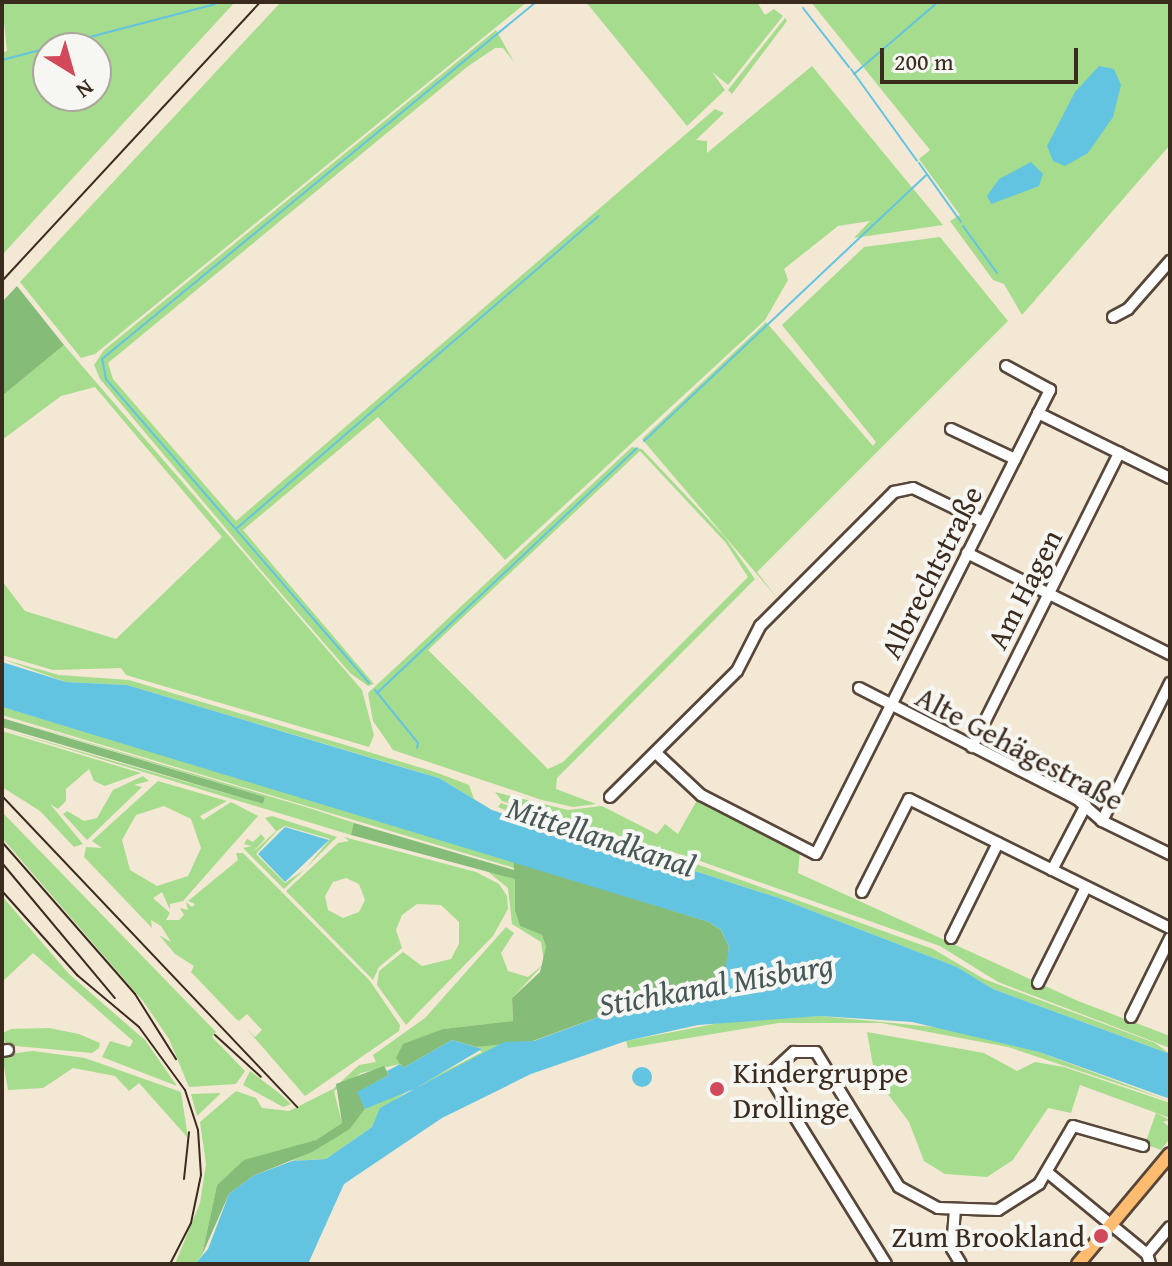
<!DOCTYPE html>
<meta charset="utf-8">
<style>
body{margin:0}
#map{position:relative;width:1172px;height:1266px;overflow:hidden;background:#f3e8d4;font-family:"Gentium Book Plus",serif}
div>[style]{position:absolute}
.green>*{inset:0;background:#a6dc8d}
.forest>*{inset:0;background:#84bc78}
.water>*{inset:0;background:#63c4e1}
.round{border-radius:50%}
.stream>*{height:2px;margin:-1px;padding:0 1px;transform-origin:1px;border-radius:1px;background:#63c4e1}
.roads{filter:drop-shadow(2px 0 #574639) drop-shadow(-2px 0 #574639) drop-shadow(0 2px #574639) drop-shadow(0 -2px #574639)}
.minor>*{height:10px;margin:-5px;padding:0 5px;transform-origin:5px;border-radius:5px;background:#fff}
.major>*{height:12px;margin:-6px;padding:0 6px;transform-origin:6px;border-radius:6px;background:#fdbc70}
.rail>*{height:2px;margin:-1px;padding:0 1px;transform-origin:1px;border-radius:1px;background:#3b2a1e}
.dots>*{width:22px;height:22px;translate:-50% -50%;box-sizing:border-box;border:4px solid #f6f6f2;border-radius:50%}
span{translate:-50% -50%;white-space:nowrap;text-align:center;line-height:1.15;-webkit-text-stroke:8px #f6f6f2;paint-order:stroke}
.street-label{font-size:30px;color:#3b2a1e}
.poi-label{font-size:30px;color:#3b2a1e}
.left{translate:0 -50%;text-align:left}
.right{translate:-100% -50%;text-align:right}
.water-label{font-size:32px;color:#475858;font-style:italic}
.frame{position:absolute;inset:0;border:4px solid #3b2a1e;pointer-events:none}
.north{position:absolute;left:32px;top:32px;width:80px;height:80px;box-sizing:border-box;background:#f6f6f2;border:2px solid #aba49d;border-radius:50%;rotate:143deg;font-size:22px;font-weight:700;line-height:32px;text-align:center;color:#3b2a1e}
.north::after{content:'';display:block;margin:auto;width:28px;height:36px;background:#d1495b;clip-path:polygon(50% 0,100% 100%,50% 72%,0 100%)}
.scale{position:absolute;left:880px;top:48px;width:198px;height:36px;box-sizing:border-box;border:4px solid #3b2a1e;border-top:0;padding-left:10px;font-size:24px;line-height:28px;white-space:nowrap;color:#3b2a1e;-webkit-text-stroke:6px #f6f6f2;paint-order:stroke}
</style>
<div id="map">
<div class="green">
<i style="clip-path:polygon(evenodd,2px 2px,235px 2px,2px 255px,2px 53px,7px 51px,2px 2px,48px 48px,96px 48px,96px 96px,48px 96px,48px 48px)"></i>
<i style="clip-path:polygon(281px 2px,527px 2px,95px 354px,81px 358px,20px 282px)"></i>
<i style="clip-path:polygon(586px 2px,757px 2px,765px 15px,774px 9px,783px 16px,728px 85px,712px 72px,725px 90px,687px 126px)"></i>
<i style="clip-path:polygon(811px 2px,1170px 2px,1170px 145px,1022px 315px,1004px 284px,993px 280px,950px 221px,960px 215px,919px 159px,930px 150px)"></i>
<i style="clip-path:polygon(785px 18px,787px 21px,732px 94px,728px 90px)"></i>
<i style="clip-path:polygon(496px 30px,514px 62px,503px 48px,495px 48px,467px 67px,108px 363px,113px 379px,236px 521px,715px 109px,724px 113px,696px 140px,707px 141px,707px 153px,812px 66px,943px 225px,854px 238px,870px 221px,838px 226px,784px 269px,788px 280px,765px 320px,505px 560px,378px 417px,243px 530px,374px 684px,368px 686px,350px 673px,260px 569px,100px 379px,94px 365px,104px 350px)"></i>
<i style="clip-path:polygon(940px 237px,1008px 321px,757px 572px,778px 599px,642px 439px,766px 322px,873px 446px,876px 442px,782px 325px,864px 247px)"></i>
<i style="clip-path:polygon(64px 345px,362px 690px,374px 735px,369px 747px,126px 675px,121px 668px,53px 670px,2px 655px,2px 581px,25px 611px,116px 639px,222px 537px,95px 387px,61px 396px,2px 440px,2px 396px)"></i>
<i style="clip-path:polygon(evenodd,632px 447px,642px 449px,725px 537px,755px 579px,557px 778px,556px 789px,596px 804px,573px 807px,542px 800px,393px 750px,373px 721px,368px 693px,632px 447px,640px 451px,726px 543px,748px 577px,563px 762px,548px 769px,428px 650px,640px 451px)"></i>
<i style="clip-path:polygon(2px 659px,59px 675px,129px 680px,435px 772px,469px 785px,474px 799px,439px 778px,127px 685px,66px 682px)"></i>
<i style="clip-path:polygon(2px 707px,513px 860px,514px 868px,2px 715px)"></i>
<i style="clip-path:polygon(2px 717px,309px 808px,397px 837px,355px 823px,351px 835px,2px 729px,263px 804px,265px 797px)"></i>
<i style="clip-path:polygon(2px 731px,131px 770px,141px 773px,105px 786px,94px 781px,89px 769px,66px 789px,66px 801px,58px 809px,50px 804px,83px 844px,74px 847px,40px 811px,2px 787px)"></i>
<i style="clip-path:polygon(143px 776px,149px 781px,134px 785px,142px 787px,87px 840px,63px 814px,67px 811px,84px 821px,97px 818px,113px 790px)"></i>
<i style="clip-path:polygon(evenodd,158px 781px,227px 801px,200px 816px,203px 820px,231px 802px,258px 816px,183px 901px,170px 904px,170px 910px,162px 892px,153px 898px,170px 913px,166px 920px,179px 920px,184px 915px,180px 908px,188px 910px,186px 902px,192px 907px,195px 904px,188px 901px,238px 860px,236px 853px,243px 853px,370px 981px,400px 1025px,399px 1031px,305px 1096px,246px 1028px,255px 1037px,262px 1030px,247px 1014px,239px 1021px,235px 1018px,191px 972px,194px 966px,175px 954px,159px 935px,171px 942px,161px 926px,151px 920px,152px 928px,84px 857px,86px 847px,102px 848px,92px 841px,158px 781px,164px 806px,191px 819px,201px 848px,188px 876px,157px 886px,130px 870px,122px 840px,136px 815px,164px 806px)"></i>
<i style="clip-path:polygon(495px 792px,568px 810px,602px 806px,657px 834px,665px 824px,678px 834px,697px 800px,800px 851px,798px 873px,1078px 1001px,1170px 1036px,1170px 1048px,998px 982px,940px 946px,686px 856px,502px 801px)"></i>
<i style="clip-path:polygon(501px 803px,534px 815px,576px 828px,574px 834px,525px 819px,498px 807px)"></i>
<i style="clip-path:polygon(2px 812px,216px 1032px,212px 1037px,245px 1071px,236px 1084px,189px 1087px,169px 1039px,143px 1001px,2px 838px)"></i>
<i style="clip-path:polygon(272px 816px,337px 837px,306px 868px,330px 839px,285px 826px,277px 831px,256px 854px,285px 883px,305px 869px,284px 889px,243px 848px,252px 846px,244px 844px,247px 839px,253px 842px,261px 834px,265px 839px,252px 853px,276px 831px,265px 818px)"></i>
<i style="clip-path:polygon(583px 830px,702px 866px,933px 949px,984px 979px,1155px 1043px,1170px 1054px,993px 989px,957px 967px,779px 898px,589px 837px)"></i>
<i style="clip-path:polygon(evenodd,344px 837px,476px 872px,499px 884px,507px 896px,508px 909px,493px 936px,406px 1025px,377px 985px,379px 971px,403px 952px,422px 966px,451px 959px,459px 944px,459px 922px,441px 905px,417px 904px,402px 915px,396px 930px,402px 948px,379px 967px,373px 980px,286px 891px,338px 843px,349px 841px,344px 837px,346px 878px,359px 884px,365px 900px,359px 912px,343px 918px,328px 910px,325px 896px,333px 882px,346px 878px)"></i>
<i style="clip-path:polygon(487px 871px,516px 879px,515px 911px,520px 926px,542px 935px,546px 947px,547px 955px,544px 963px,541px 942px,512px 924px,508px 888px)"></i>
<i style="clip-path:polygon(2px 896px,69px 974px,145px 1040px,177px 1086px,102px 1057px,110px 1041px,130px 1047px,133px 1041px,33px 953px,2px 982px)"></i>
<i style="clip-path:polygon(506px 927px,514px 933px,501px 953px,508px 971px,528px 977px,544px 964px,512px 998px,513px 1021px,443px 1029px,400px 1064px,361px 1073px,334px 1091px,342px 1123px,316px 1140px,244px 1161px,217px 1185px,202px 1255px,195px 1264px,175px 1264px,200px 1203px,206px 1164px,200px 1122px,236px 1091px,256px 1098px,262px 1108px,289px 1111px,333px 1089px,359px 1065px,376px 1062px,373px 1055px,425px 1018px)"></i>
<i style="clip-path:polygon(820px 1016px,954px 1029px,1039px 1052px,1170px 1101px,1008px 1047px,881px 1023px,779px 1023px,628px 1048px,626px 1041px,735px 1020px)"></i>
<i style="clip-path:polygon(49px 1028px,79px 1034px,100px 1043px,99px 1048px,92px 1053px,5px 1045px,3px 1033px,11px 1029px)"></i>
<i style="clip-path:polygon(867px 1032px,984px 1053px,1017px 1071px,1035px 1062px,1064px 1067px,1170px 1103px,1170px 1118px,1080px 1085px,1071px 1113px,1048px 1108px,1013px 1160px,987px 1177px,945px 1174px,924px 1161px,909px 1122px,875px 1077px)"></i>
<i style="clip-path:polygon(504px 1042px,442px 1077px,415px 1087px,482px 1052px,476px 1047px)"></i>
<i style="clip-path:polygon(33px 1051px,85px 1058px,181px 1092px,188px 1138px,139px 1083px,129px 1091px,115px 1076px,73px 1068px,43px 1088px,8px 1090px,2px 1055px)"></i>
<i style="clip-path:polygon(250px 1071px,279px 1093px,291px 1104px,283px 1107px,243px 1085px)"></i>
<i style="clip-path:polygon(414px 1087px,380px 1110px,372px 1127px,326px 1159px,292px 1161px,350px 1129px,365px 1109px)"></i>
<i style="clip-path:polygon(220px 1093px,220px 1094px,197px 1116px,191px 1094px)"></i>
<i style="clip-path:polygon(1156px 1113px,1170px 1120px,1163px 1122px,1170px 1127px,1170px 1138px,1161px 1150px,1145px 1144px)"></i>
</div>
<div class="forest">
<i style="clip-path:polygon(17px 286px,64px 345px,2px 396px,2px 302px)"></i>
<i style="clip-path:polygon(2px 718px,265px 797px,263px 804px,2px 727px)"></i>
<i style="clip-path:polygon(354px 823px,514px 870px,513px 860px,709px 922px,721px 930px,729px 947px,726px 974px,700px 994px,634px 1004px,533px 1041px,476px 1047px,452px 1040px,403px 1068px,396px 1058px,403px 1044px,443px 1029px,513px 1021px,512px 998px,540px 972px,546px 947px,542px 935px,520px 926px,515px 911px,515px 879px,351px 835px)"></i>
<i style="clip-path:polygon(384px 1066px,389px 1075px,358px 1092px,365px 1109px,350px 1129px,312px 1152px,253px 1176px,229px 1194px,202px 1255px,217px 1185px,244px 1160px,316px 1140px,342px 1123px,336px 1084px)"></i>
</div>
<div class="water">
<i style="clip-path:polygon(1099px 66px,1114px 69px,1121px 85px,1113px 117px,1088px 153px,1065px 166px,1053px 161px,1047px 146px,1075px 92px)"></i>
<i style="clip-path:polygon(1031px 162px,1043px 174px,1039px 186px,991px 204px,987px 196px,999px 179px)"></i>
<i style="clip-path:polygon(2px 662px,66px 682px,127px 685px,398px 766px,439px 778px,492px 810px,510px 816px,512px 811px,574px 833px,583px 830px,589px 837px,779px 898px,957px 967px,993px 989px,1170px 1054px,1170px 1099px,1039px 1052px,912px 1022px,820px 1016px,698px 1025px,626px 1041px,531px 1074px,442px 1118px,344px 1184px,308px 1264px,195px 1264px,208px 1249px,229px 1194px,253px 1176px,292px 1161px,326px 1159px,372px 1127px,380px 1108px,414px 1089px,365px 1109px,357px 1092px,389px 1075px,387px 1071px,400px 1064px,403px 1068px,452px 1040px,482px 1049px,416px 1088px,504px 1042px,534px 1041px,634px 1004px,700px 994px,723px 982px,729px 947px,721px 930px,709px 922px,2px 707px)"></i>
<i style="clip-path:polygon(285px 827px,329px 840px,285px 882px,258px 854px)"></i>
<i class="round" style="left:632px;top:1067px;width:20px;height:20px"></i>
</div>
<div class="stream">
<i style="left:803px;top:8px;width:75px;rotate:52.1deg"></i>
<i style="left:2px;top:60px;width:220px;rotate:-14.7deg"></i>
<i style="left:851px;top:69px;width:113px;rotate:54.3deg"></i>
<i style="left:854px;top:74px;width:111px;rotate:-40.6deg"></i>
<i style="left:919px;top:163px;width:72px;rotate:54.6deg"></i>
<i style="left:963px;top:226px;width:58px;rotate:54.1deg"></i>
<i style="left:644px;top:441px;width:389px;rotate:-43.3deg"></i>
<i style="left:236px;top:529px;width:479px;rotate:-40.8deg"></i>
<i style="left:369px;top:683px;width:402px;rotate:-130.9deg"></i>
<i style="left:106px;top:379px;width:20px;rotate:-101deg"></i>
<i style="left:102px;top:359px;width:562px;rotate:-39.44deg"></i>
<i style="left:375px;top:690px;width:68px;rotate:50.9deg"></i>
<i style="left:418px;top:743px;width:5px;rotate:101deg"></i>
<i style="left:377px;top:693px;width:357px;rotate:-43.3deg"></i>
</div>
<div class="roads">
<div class="minor">
<i style="left:1113px;top:317px;width:17px;rotate:-28deg"></i>
<i style="left:1128px;top:309px;width:64px;rotate:-48.8deg"></i>
<i style="left:1038px;top:413px;width:147px;rotate:26.2deg"></i>
<i style="left:951px;top:429px;width:71px;rotate:25.1deg"></i>
<i style="left:967px;top:553px;width:227px;rotate:26.5deg"></i>
<i style="left:859px;top:688px;width:245px;rotate:27deg"></i>
<i style="left:1077px;top:799px;width:33px;rotate:41deg"></i>
<i style="left:1102px;top:821px;width:76px;rotate:25.9deg"></i>
<i style="left:972px;top:747px;width:329px;rotate:-63.4deg"></i>
<i style="left:656px;top:753px;width:62px;rotate:43deg"></i>
<i style="left:701px;top:795px;width:129px;rotate:27.2deg"></i>
<i style="left:816px;top:854px;width:520px;rotate:-63.24deg"></i>
<i style="left:1050px;top:390px;width:50px;rotate:-151.4deg"></i>
<i style="left:610px;top:797px;width:179px;rotate:-44.8deg"></i>
<i style="left:737px;top:671px;width:51px;rotate:-62.9deg"></i>
<i style="left:760px;top:626px;width:190px;rotate:-45deg"></i>
<i style="left:894px;top:492px;width:19px;rotate:-12deg"></i>
<i style="left:913px;top:488px;width:78px;rotate:25.9deg"></i>
<i style="left:1102px;top:821px;width:154px;rotate:-63.8deg"></i>
<i style="left:1052px;top:870px;width:73px;rotate:-62.4deg"></i>
<i style="left:862px;top:892px;width:104px;rotate:-63.2deg"></i>
<i style="left:909px;top:799px;width:291px;rotate:26.3deg"></i>
<i style="left:951px;top:938px;width:106px;rotate:-63.7deg"></i>
<i style="left:1038px;top:983px;width:107px;rotate:-63.4deg"></i>
<i style="left:1131px;top:1017px;width:88px;rotate:-63.7deg"></i>
<i style="left:2px;top:1051px;width:6px;rotate:-9deg"></i>
<i style="left:1047px;top:1172px;width:129px;rotate:39.4deg"></i>
<i style="left:1147px;top:1254px;width:10px;rotate:73deg"></i>
<i style="left:955px;top:1209px;width:40px;rotate:94.3deg"></i>
<i style="left:952px;top:1249px;width:17px;rotate:59deg"></i>
<i style="left:1147px;top:1254px;width:35px;rotate:-50deg"></i>
<i style="left:886px;top:1264px;width:222px;rotate:-121.8deg"></i>
<i style="left:769px;top:1075px;width:34px;rotate:-43deg"></i>
<i style="left:794px;top:1052px;width:22px"></i>
<i style="left:816px;top:1052px;width:158px;rotate:58.4deg"></i>
<i style="left:899px;top:1187px;width:44px;rotate:28.3deg"></i>
<i style="left:938px;top:1208px;width:60px;rotate:1.9deg"></i>
<i style="left:998px;top:1210px;width:49px;rotate:-32.4deg"></i>
<i style="left:1039px;top:1184px;width:67px;rotate:-59.6deg"></i>
<i style="left:1073px;top:1126px;width:73px;rotate:15.9deg"></i>
</div>
<div class="major">
<i style="left:1078px;top:1264px;width:143px;rotate:-50.1deg"></i>
</div>
</div>
<div class="rail">
<i style="left:2px;top:281px;width:380px;rotate:-47.2deg"></i>
<i style="left:2px;top:796px;width:429px;rotate:46.5deg"></i>
<i style="left:2px;top:842px;width:202px;rotate:48.8deg"></i>
<i style="left:135px;top:994px;width:77px;rotate:57.8deg"></i>
<i style="left:2px;top:863px;width:176px;rotate:50.1deg"></i>
<i style="left:2px;top:891px;width:113px;rotate:48.2deg"></i>
<i style="left:77px;top:975px;width:81px;rotate:40deg"></i>
<i style="left:139px;top:1027px;width:78px;rotate:53.9deg"></i>
<i style="left:185px;top:1090px;width:42px;rotate:72deg"></i>
<i style="left:198px;top:1130px;width:45px;rotate:86.2deg"></i>
<i style="left:201px;top:1175px;width:49px;rotate:101.8deg"></i>
<i style="left:191px;top:1223px;width:46px;rotate:117.1deg"></i>
<i style="left:215px;top:1035px;width:62px;rotate:42.4deg"></i>
<i style="left:184px;top:1179px;width:47px;rotate:-83.9deg"></i>
</div>
<div class="dots">
<i style="left:717px;top:1089px;background:#d1495b"></i>
<i style="left:1101px;top:1236px;background:#d1495b"></i>
</div>
<div class="street-label">
<span style="left:931px;top:572px;rotate:-63deg">Albrechtstraße</span>
<span style="left:1024px;top:589px;rotate:-63deg">Am Hagen</span>
<span style="left:1020px;top:748px;rotate:28deg">Alte Gehägestraße</span>
</div>
<div class="poi-label">
<span class="left" style="left:733px;top:1089px">Kindergruppe<br>Drollinge</span>
<span class="right" style="left:1085px;top:1236px">Zum Brookland</span>
</div>
<div class="water-label">
<span style="left:601px;top:837px;rotate:18deg">Mittellandkanal</span>
<span style="left:716px;top:985px;rotate:-10deg">Stichkanal Misburg</span>
</div>
<div class="frame"></div>
<div class="north">N</div>
<div class="scale">200 m</div>
</div>
